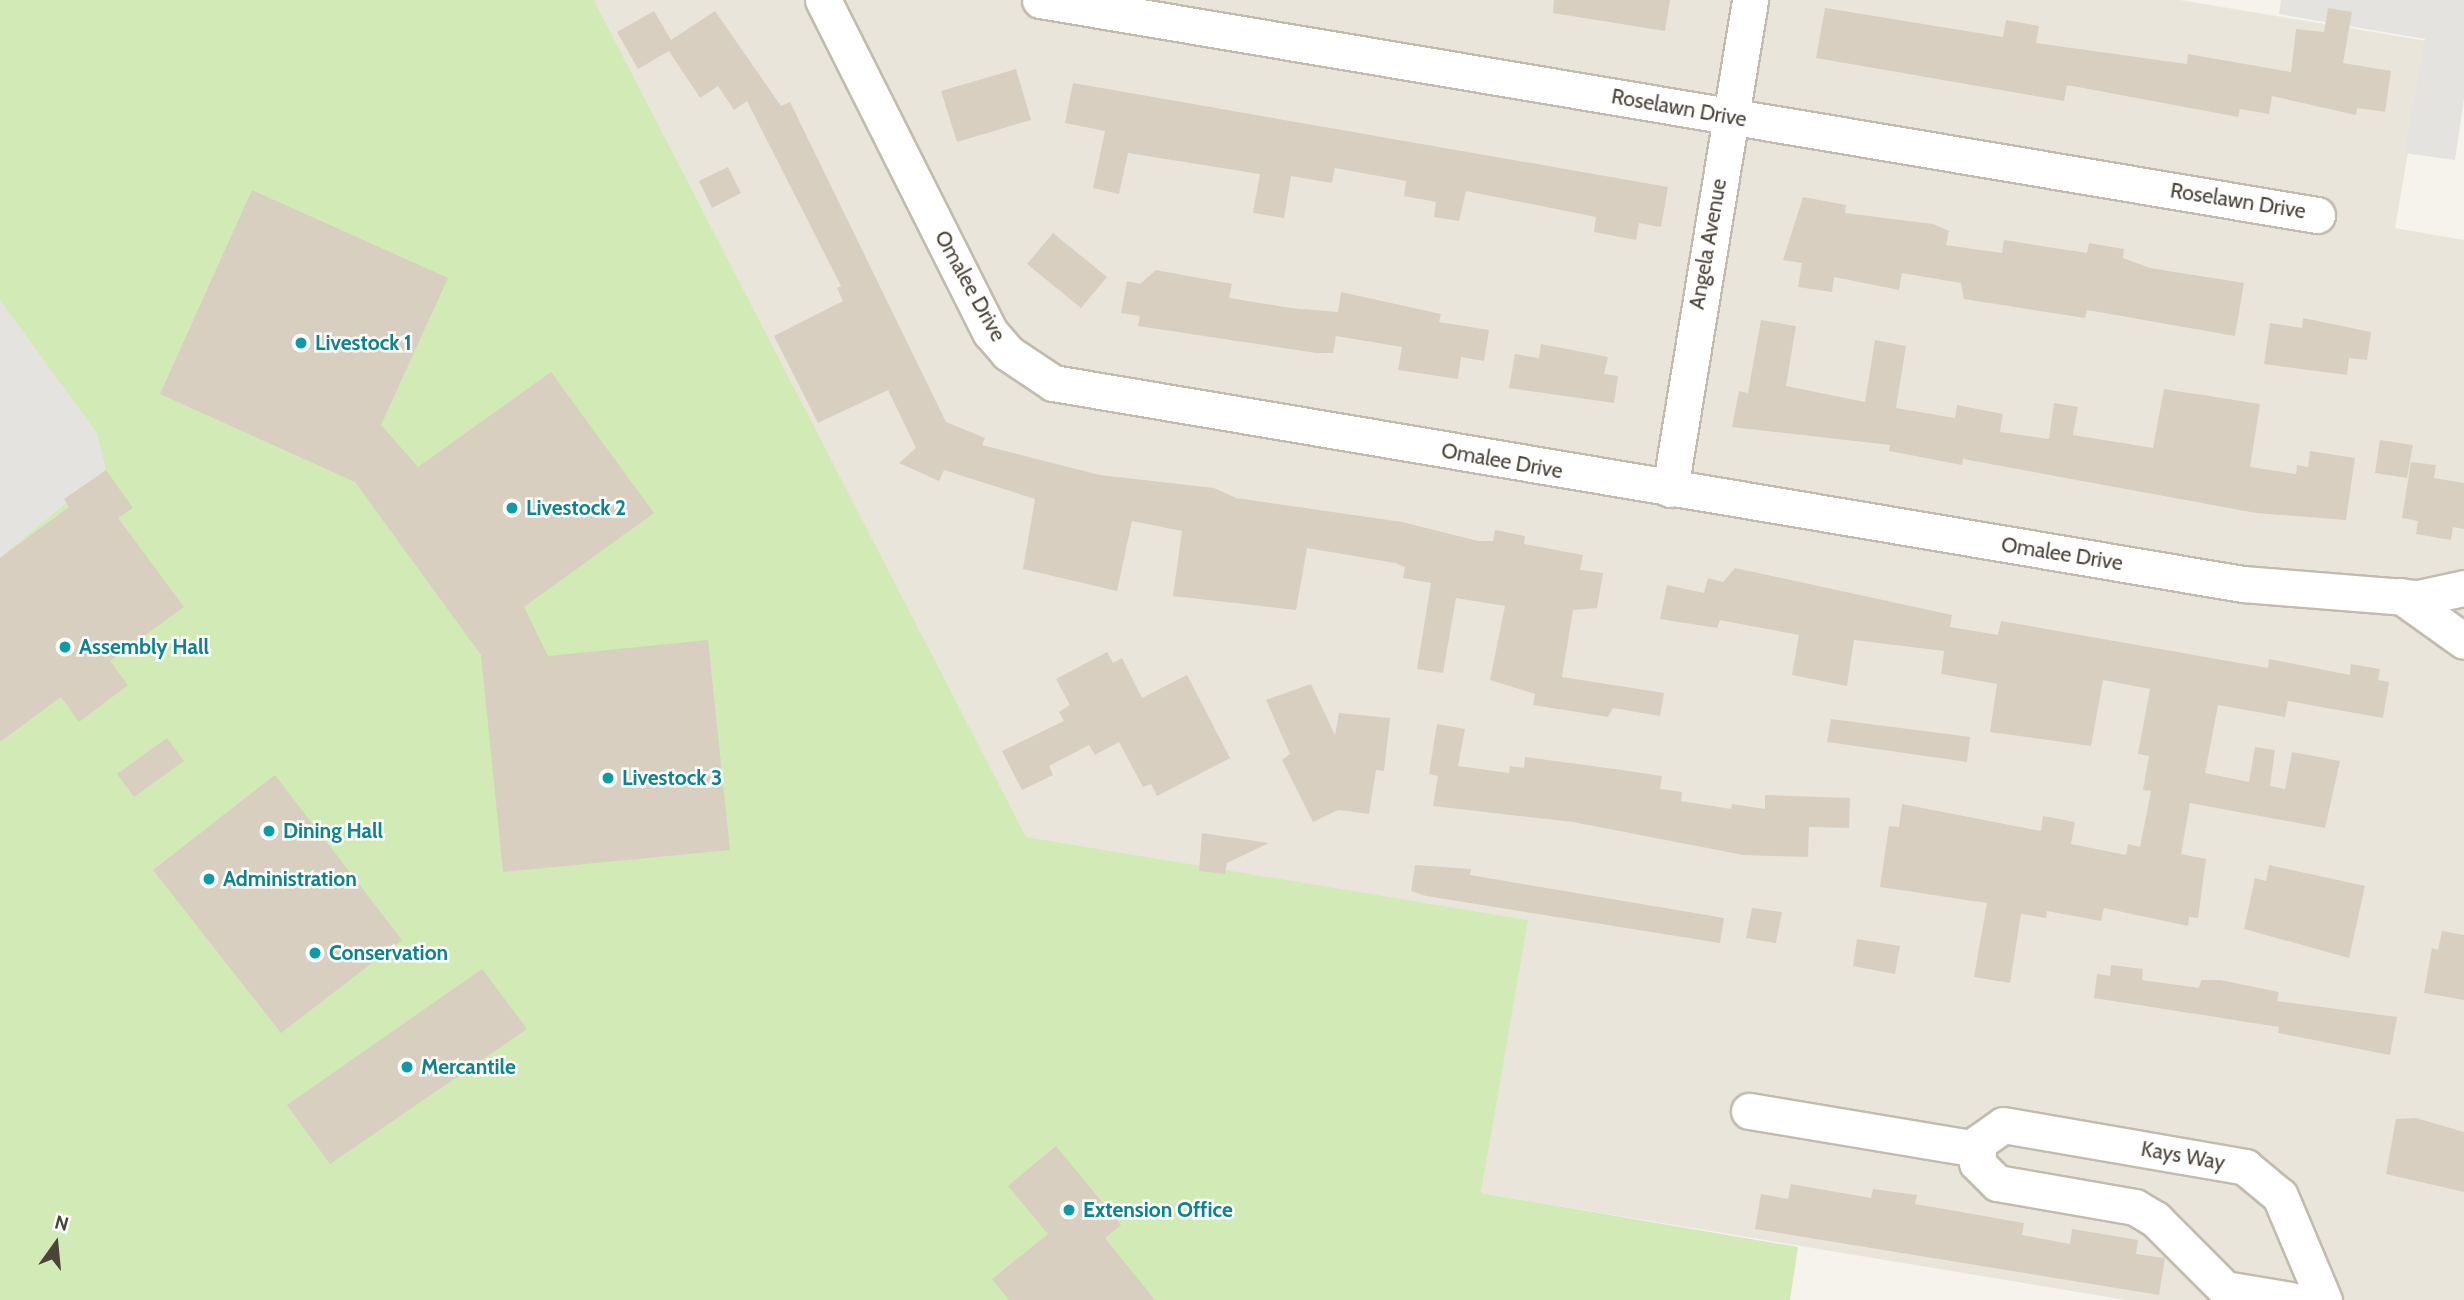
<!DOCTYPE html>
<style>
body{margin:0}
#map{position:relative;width:2464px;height:1300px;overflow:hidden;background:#f6f3ec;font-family:Cabin,sans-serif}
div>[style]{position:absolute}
.residential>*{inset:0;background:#eae5da}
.green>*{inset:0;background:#d2eab5}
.parking>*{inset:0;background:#e5e3e0}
.building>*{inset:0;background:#d8cfc1}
.roads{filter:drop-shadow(2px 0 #c2bbae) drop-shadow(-2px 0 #c2bbae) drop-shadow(0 2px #c2bbae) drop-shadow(0 -2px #c2bbae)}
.minor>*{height:35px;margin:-17.5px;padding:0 17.5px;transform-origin:17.5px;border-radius:17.5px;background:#fff}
.dots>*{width:19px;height:19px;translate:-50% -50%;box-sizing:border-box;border:4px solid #fff;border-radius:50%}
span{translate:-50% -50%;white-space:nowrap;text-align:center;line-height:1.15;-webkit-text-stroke:5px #fff;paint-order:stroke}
.street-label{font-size:21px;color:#4b4439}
.culture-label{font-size:21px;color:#0d838f;font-weight:700}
.left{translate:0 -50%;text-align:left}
.north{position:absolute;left:21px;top:1209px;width:70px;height:70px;-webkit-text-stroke:5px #fff;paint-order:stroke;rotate:15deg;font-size:19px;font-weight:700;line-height:28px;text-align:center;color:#4b4439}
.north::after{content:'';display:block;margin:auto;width:24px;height:32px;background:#4b4439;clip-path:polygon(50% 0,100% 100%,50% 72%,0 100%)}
</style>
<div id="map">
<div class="residential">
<i style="clip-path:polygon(594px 0,2180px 0,2427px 41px,2395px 228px,2464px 240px,2464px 1300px,2126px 1300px,1481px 1193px,1527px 920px,1026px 838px)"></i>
</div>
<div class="green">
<i style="clip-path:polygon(0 0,594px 0,1026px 837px,1528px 920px,1481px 1193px,1798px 1247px,1790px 1300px,0 1300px)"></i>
</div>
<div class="parking">
<i style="clip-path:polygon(2281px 0,2464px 0,2464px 99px,2455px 160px,2404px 153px,2425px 39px,2279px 14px)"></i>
<i style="clip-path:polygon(0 300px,97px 433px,106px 470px,0 558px)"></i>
</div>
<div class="building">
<i style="clip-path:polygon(1554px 0,1670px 0,1665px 31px,1553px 13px)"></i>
<i style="clip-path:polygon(1825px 8px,2003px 37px,2006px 20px,2039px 26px,2036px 43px,2187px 64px,2188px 54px,2291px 72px,2296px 29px,2324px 32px,2328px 8px,2352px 12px,2343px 63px,2391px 71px,2385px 112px,2357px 108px,2356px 115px,2272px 96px,2269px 114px,2240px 109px,2238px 117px,2067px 85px,2064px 101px,1816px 58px)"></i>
<i style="clip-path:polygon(654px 11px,671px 40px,715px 11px,781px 106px,790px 102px,946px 422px,985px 438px,982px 445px,1100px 475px,1214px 488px,1236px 498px,1402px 522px,1478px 541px,1493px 541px,1495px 530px,1525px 536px,1524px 544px,1583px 555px,1580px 570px,1603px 573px,1597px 608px,1573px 610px,1562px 677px,1664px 693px,1660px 716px,1613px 708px,1608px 717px,1533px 705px,1535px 694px,1490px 680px,1505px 606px,1456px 598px,1443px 673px,1417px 669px,1431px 583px,1403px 578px,1405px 567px,1395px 563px,1307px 548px,1296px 610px,1173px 596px,1182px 531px,1132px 521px,1117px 591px,1023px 569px,1035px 499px,944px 470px,939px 481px,899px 463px,916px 448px,888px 390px,818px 423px,774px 336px,843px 301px,837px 288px,841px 286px,747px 101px,734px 110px,718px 86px,700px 98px,669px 51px,638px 69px,617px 32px)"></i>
<i style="clip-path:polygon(1016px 69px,1031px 120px,957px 142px,941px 91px)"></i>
<i style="clip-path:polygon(1073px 83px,1668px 187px,1661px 227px,1639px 223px,1636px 240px,1594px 232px,1596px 217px,1466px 191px,1459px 221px,1434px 217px,1436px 202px,1404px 196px,1406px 181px,1335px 168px,1332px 183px,1291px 176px,1284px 218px,1253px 213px,1260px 174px,1128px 153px,1119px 194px,1093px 188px,1105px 131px,1065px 123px)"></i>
<i style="clip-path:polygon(728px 167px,741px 193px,712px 208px,699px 181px)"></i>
<i style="clip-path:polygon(252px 190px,448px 278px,381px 425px,418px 467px,551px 372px,654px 513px,524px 607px,548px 656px,708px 640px,730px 850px,503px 872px,481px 655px,355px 482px,160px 394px)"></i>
<i style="clip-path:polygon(1803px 197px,1846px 205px,1845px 213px,1933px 224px,1949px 231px,1946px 245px,2002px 253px,2004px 240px,2087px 253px,2089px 243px,2124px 249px,2123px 258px,2150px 268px,2244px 283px,2235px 336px,2087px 310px,2085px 318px,1964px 299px,1961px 283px,1902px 273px,1899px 290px,1834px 277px,1832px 292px,1798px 287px,1802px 263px,1783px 260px)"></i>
<i style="clip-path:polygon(1053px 233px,1107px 277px,1081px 308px,1027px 264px)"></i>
<i style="clip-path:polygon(1156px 270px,1232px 284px,1229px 298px,1291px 308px,1338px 312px,1341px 292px,1441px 314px,1439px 322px,1489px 330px,1484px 361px,1461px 357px,1458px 379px,1398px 370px,1402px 347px,1336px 336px,1333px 353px,1316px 353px,1138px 326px,1140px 316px,1121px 313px,1127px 281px,1140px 284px)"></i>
<i style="clip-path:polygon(2303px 318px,2371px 332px,2367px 360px,2349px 358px,2347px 375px,2264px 364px,2270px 323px,2302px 328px)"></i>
<i style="clip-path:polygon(1761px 320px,1796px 326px,1786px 386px,1865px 402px,1875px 340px,1906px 346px,1896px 408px,1955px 418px,1957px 405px,2003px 414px,2000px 432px,2049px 439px,2054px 403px,2078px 407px,2073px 435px,2153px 448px,2164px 389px,2260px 404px,2250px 467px,2296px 474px,2297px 465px,2308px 467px,2310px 451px,2355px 458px,2346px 520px,2256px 513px,1963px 459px,1962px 465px,1889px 451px,1890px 445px,1732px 427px,1739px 391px,1748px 393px)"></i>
<i style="clip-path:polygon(1541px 344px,1608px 357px,1604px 374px,1618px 376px,1614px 403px,1509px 388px,1515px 354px,1539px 358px)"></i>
<i style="clip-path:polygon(2380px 440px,2413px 445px,2407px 478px,2375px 473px)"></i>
<i style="clip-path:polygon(2411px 462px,2436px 465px,2434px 478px,2464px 483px,2464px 529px,2453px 527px,2451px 540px,2416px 534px,2418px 521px,2402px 518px)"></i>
<i style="clip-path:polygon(106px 470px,133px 508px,118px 518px,184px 607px,110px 661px,128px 685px,79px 722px,61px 697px,0 742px,0 558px,69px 507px,64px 499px)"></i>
<i style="clip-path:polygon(1735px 568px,1952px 615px,1950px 627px,1998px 635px,2001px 621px,2268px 668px,2269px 659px,2350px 675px,2351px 664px,2380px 669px,2378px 680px,2389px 682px,2383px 718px,2288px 701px,2285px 717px,2218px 705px,2205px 773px,2249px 782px,2255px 747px,2275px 750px,2270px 786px,2285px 789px,2292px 752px,2340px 761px,2325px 828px,2190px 803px,2181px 854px,2206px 859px,2198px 918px,2189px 917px,2188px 926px,2104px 908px,2101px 921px,2047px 911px,2046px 918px,2021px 914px,2010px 983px,1974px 977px,1987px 903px,1880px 887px,1889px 826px,1899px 827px,1902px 804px,2041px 831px,2043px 816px,2075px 822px,2071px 844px,2126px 855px,2128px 844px,2140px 847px,2151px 791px,2143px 790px,2149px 756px,2138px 754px,2150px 689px,2103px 680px,2091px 746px,1990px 732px,1997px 684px,1941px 674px,1944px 651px,1854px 640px,1847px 686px,1792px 675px,1799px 635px,1720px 620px,1717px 628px,1660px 619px,1667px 585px,1704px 593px,1708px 578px,1723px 582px)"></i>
<i style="clip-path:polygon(1107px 652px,1113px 663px,1122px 658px,1142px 698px,1187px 675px,1230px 758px,1157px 796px,1151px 784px,1143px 787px,1119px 742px,1095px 755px,1089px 745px,1049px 766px,1053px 775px,1022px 790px,1002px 751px,1064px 721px,1059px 712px,1070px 705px,1056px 679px)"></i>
<i style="clip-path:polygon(1311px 684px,1335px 735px,1339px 713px,1390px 718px,1384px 771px,1376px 770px,1369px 814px,1338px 810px,1313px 822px,1282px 760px,1290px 754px,1266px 700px)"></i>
<i style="clip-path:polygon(1831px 719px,1970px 737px,1967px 762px,1827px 742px)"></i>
<i style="clip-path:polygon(1437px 724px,1465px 729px,1458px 766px,1509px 773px,1510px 766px,1524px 768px,1525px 757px,1622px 770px,1662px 776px,1660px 789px,1682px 792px,1681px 801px,1731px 809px,1732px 804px,1765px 809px,1765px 795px,1850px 798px,1849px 828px,1809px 827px,1808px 857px,1743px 855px,1573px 822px,1433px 806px,1438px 776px,1429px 774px)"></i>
<i style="clip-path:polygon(167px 738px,184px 761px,134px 797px,117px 774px)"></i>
<i style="clip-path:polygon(275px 775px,402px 940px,281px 1033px,153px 870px)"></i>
<i style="clip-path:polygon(1202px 833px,1269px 843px,1227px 863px,1225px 874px,1199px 871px)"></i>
<i style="clip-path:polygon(1415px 865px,1471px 869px,1470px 875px,1724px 918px,1720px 943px,1426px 896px,1411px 891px)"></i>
<i style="clip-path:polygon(2269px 865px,2365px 886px,2349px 958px,2244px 929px,2255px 878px,2266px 881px)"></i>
<i style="clip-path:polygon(1752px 908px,1782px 912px,1776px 943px,1746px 938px)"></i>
<i style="clip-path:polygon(2442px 931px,2464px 935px,2464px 1000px,2424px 993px,2432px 948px,2438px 950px)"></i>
<i style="clip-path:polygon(1857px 939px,1900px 946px,1895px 974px,1853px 966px)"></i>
<i style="clip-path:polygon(2111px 965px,2143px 969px,2142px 980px,2199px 988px,2201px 980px,2220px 980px,2279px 992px,2277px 1001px,2397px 1017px,2390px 1055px,2278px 1033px,2279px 1027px,2094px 998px,2097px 974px,2110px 976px)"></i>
<i style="clip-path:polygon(482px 969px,527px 1029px,330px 1164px,287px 1105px)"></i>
<i style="clip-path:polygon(2416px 1118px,2464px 1132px,2464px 1192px,2386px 1174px,2396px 1119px)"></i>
<i style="clip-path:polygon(1056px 1146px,1121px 1225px,1105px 1238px,1155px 1300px,1009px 1300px,992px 1279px,1048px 1234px,1008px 1186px)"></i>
<i style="clip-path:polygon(1791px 1184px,1871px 1198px,1873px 1189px,1917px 1195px,1915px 1204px,2024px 1223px,2022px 1235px,2070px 1244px,2072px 1229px,2138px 1240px,2136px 1254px,2165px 1258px,2159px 1295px,1755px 1229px,1761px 1194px,1788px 1199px)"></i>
</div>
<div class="roads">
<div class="minor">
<i style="left:823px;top:0;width:372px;rotate:63.3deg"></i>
<i style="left:990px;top:332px;width:28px;rotate:49deg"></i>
<i style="left:1008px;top:353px;width:54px;rotate:33.7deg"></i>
<i style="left:1053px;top:383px;width:1207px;rotate:9.59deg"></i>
<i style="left:2243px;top:584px;width:176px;rotate:4.6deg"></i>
<i style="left:2418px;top:598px;width:47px;rotate:-12.3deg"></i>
<i style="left:1040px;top:0;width:1295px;rotate:9.56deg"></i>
<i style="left:1670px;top:489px;width:496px;rotate:-80.7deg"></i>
<i style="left:2401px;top:596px;width:77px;rotate:35.5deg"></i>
<i style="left:1749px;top:1111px;width:230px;rotate:9.5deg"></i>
<i style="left:2291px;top:1300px;width:67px;rotate:-170.5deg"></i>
<i style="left:2225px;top:1289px;width:99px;rotate:-135deg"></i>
<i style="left:2155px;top:1219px;width:23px;rotate:-149deg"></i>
<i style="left:2135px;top:1207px;width:140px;rotate:-170.1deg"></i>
<i style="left:1997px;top:1183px;width:28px;rotate:-135deg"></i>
<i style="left:1977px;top:1163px;width:21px;rotate:-85deg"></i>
<i style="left:1979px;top:1142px;width:29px;rotate:-35deg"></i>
<i style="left:2003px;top:1125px;width:246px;rotate:9.8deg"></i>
<i style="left:2245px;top:1167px;width:45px;rotate:39.6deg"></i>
<i style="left:2280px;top:1196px;width:113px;rotate:67.1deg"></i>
</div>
</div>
<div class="dots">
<i style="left:301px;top:343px;background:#0f9aa8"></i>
<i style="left:512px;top:508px;background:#0f9aa8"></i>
<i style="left:65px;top:647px;background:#0f9aa8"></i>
<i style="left:608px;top:778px;background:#0f9aa8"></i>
<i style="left:269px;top:831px;background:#0f9aa8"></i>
<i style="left:209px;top:879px;background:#0f9aa8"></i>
<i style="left:315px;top:953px;background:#0f9aa8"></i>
<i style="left:407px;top:1067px;background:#0f9aa8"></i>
<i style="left:1069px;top:1210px;background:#0f9aa8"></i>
</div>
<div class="street-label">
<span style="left:1679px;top:108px;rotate:10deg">Roselawn Drive</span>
<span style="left:2238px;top:201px;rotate:9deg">Roselawn Drive</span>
<span style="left:1708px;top:244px;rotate:-80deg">Angela Avenue</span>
<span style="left:970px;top:286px;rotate:61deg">Omalee Drive</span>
<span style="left:1502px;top:461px;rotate:10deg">Omalee Drive</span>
<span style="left:2062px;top:554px;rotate:9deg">Omalee Drive</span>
<span style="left:2183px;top:1156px;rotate:10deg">Kays Way</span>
</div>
<div class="culture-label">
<span class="left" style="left:315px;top:343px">Livestock 1</span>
<span class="left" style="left:526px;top:508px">Livestock 2</span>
<span class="left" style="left:79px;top:647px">Assembly Hall</span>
<span class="left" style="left:622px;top:778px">Livestock 3</span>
<span class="left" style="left:283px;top:831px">Dining Hall</span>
<span class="left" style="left:223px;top:879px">Administration</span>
<span class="left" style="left:329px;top:953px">Conservation</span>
<span class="left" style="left:421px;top:1067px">Mercantile</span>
<span class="left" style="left:1083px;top:1210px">Extension Office</span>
</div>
<div class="north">N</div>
</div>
